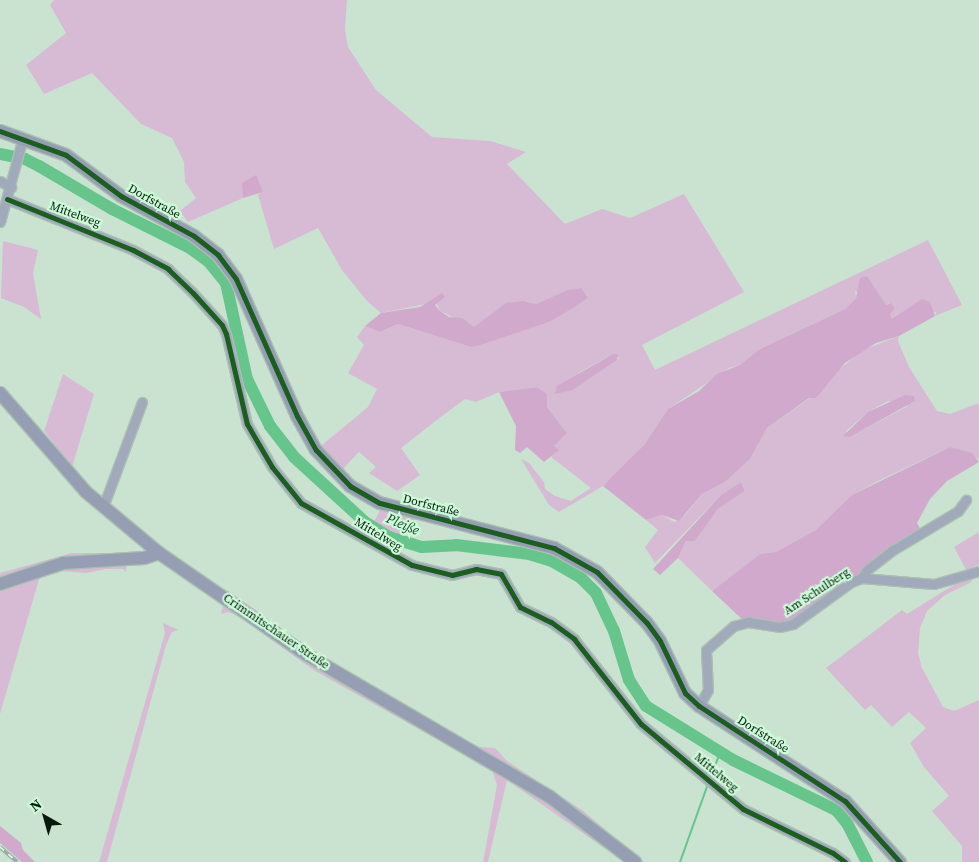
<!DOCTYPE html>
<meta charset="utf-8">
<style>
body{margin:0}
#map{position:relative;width:979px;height:862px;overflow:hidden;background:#c9e3d0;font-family:"Source Serif 4",serif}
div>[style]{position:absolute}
.green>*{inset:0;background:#d7bbd4}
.forest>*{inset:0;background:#d1a9cd}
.stream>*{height:2px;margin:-1px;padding:0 1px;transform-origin:1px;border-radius:1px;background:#66c58a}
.river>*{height:12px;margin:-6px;padding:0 6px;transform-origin:6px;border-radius:6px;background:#66c58a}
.roads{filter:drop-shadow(1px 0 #acc0b2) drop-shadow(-1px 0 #acc0b2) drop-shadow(0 1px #acc0b2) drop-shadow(0 -1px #acc0b2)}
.street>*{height:9px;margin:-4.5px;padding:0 4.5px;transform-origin:4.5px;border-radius:4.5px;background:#a1aaba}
.secondary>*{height:12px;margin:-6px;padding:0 6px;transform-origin:6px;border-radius:6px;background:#959eb2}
.rail>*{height:4px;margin-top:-2px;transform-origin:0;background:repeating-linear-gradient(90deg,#cbfbd7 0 5.5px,#9aa9a6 0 11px);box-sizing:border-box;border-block:1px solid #9aa9a6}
.cycleway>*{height:5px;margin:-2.5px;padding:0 2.5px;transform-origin:2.5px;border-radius:2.5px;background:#1b5e20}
span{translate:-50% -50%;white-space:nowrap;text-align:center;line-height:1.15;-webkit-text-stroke:4.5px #cbfbd7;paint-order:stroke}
.street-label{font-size:12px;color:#07190d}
.water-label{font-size:14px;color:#19492a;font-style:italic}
.north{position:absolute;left:20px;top:792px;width:50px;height:50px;-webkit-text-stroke:4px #cbfbd7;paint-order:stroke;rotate:322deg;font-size:14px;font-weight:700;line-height:20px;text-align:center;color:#07190d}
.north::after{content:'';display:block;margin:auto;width:18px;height:22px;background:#07190d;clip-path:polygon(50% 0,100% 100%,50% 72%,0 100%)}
</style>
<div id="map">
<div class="green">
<i style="clip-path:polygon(evenodd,54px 0,347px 0,345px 30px,348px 47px,376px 90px,432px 137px,490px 141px,526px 152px,507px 164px,565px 224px,602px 209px,630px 218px,684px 194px,744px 292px,642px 345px,655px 370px,928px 240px,962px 305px,935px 316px,936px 312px,892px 319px,890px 314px,895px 309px,890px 303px,886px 305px,855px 291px,856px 298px,845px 309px,758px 350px,740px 365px,729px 368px,668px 409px,644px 445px,619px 471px,603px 486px,559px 512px,549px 505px,521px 459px,529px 463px,544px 482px,545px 489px,555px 496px,571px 501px,591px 488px,551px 457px,558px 450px,553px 446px,567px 433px,547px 407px,547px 394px,537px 387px,499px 392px,476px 402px,465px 399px,442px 416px,401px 448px,420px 475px,397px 491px,369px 473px,376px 467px,359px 452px,338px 474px,316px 450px,368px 407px,377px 389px,348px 373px,364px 345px,357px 337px,365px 326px,380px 332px,398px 324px,471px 347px,549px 322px,588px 298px,567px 290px,536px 304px,524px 301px,474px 327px,440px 311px,436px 302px,381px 313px,366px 300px,342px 270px,318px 228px,274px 249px,258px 195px,263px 191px,243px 188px,243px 198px,188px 222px,180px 211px,196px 198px,185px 182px,184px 162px,172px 138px,141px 124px,92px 73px,44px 94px,26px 65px,66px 33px,50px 5px,54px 0,613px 354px,619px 358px,617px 360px,573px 390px,578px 373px,613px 354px)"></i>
<i style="clip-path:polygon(3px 241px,38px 250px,33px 273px,41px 319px,24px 307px,1px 298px)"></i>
<i style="clip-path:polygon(evenodd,899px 336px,898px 341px,909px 367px,937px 411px,950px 414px,979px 403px,979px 459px,950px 447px,882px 479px,852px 495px,817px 530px,776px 552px,760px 554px,712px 591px,678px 558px,686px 541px,695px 541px,718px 509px,745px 491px,741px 482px,721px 495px,655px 563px,645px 547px,658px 530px,646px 520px,662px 515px,674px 522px,685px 515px,702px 494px,725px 482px,750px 459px,767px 428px,810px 398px,816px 398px,830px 377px,863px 350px,899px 336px,888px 401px,908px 406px,850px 437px,846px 431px,868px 412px,888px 401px)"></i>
<i style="clip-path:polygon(63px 374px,94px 394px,72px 467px,44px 431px)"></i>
<i style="clip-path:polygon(381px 508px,417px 517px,402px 536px,392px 534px,373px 524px)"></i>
<i style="clip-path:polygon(979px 532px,979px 565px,966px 570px,954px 547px)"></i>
<i style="clip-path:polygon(72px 553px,128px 553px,126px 572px,123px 569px,106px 569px,86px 573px,59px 571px,40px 576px,0 714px,0 573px)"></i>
<i style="clip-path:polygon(968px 576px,972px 582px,945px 595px,927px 611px,920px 628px,918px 653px,922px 668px,943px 707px,954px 711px,979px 700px,979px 862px,962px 862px,962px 846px,932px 811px,949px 796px,924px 767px,910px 743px,926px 728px,909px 712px,892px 727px,871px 705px,865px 710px,826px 668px,902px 610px,907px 614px)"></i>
<i style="clip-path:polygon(227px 590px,321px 656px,478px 747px,495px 748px,507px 761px,582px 810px,644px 862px,624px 862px,507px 780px,488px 862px,483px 862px,497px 785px,492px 770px,315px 671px,238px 616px,228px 612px,221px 614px)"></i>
<i style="clip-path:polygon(163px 623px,179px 630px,172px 632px,166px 645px,107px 862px,99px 862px,165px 633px)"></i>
</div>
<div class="forest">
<i style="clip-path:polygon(256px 175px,263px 192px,243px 198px,242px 183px)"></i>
<i style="clip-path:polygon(867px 276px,886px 305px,891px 303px,895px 309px,890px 314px,892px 319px,922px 299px,930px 302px,935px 316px,899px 336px,876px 343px,845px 363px,816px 398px,809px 398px,767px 428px,750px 459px,725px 482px,702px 494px,679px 521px,662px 515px,646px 520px,603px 486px,644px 445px,668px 409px,699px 391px,717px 374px,740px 365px,758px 350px,845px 309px,856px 298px,860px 278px)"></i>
<i style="clip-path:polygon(581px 288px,588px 298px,573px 308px,549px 322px,480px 345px,471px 347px,398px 324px,380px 332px,365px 326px,381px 313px,420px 307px,442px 293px,445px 297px,435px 305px,440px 311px,449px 317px,462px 318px,474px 327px,506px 303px,524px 301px,536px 304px,567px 290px)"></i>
<i style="clip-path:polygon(613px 354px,618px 354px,617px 360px,573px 390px,555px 394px,557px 386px)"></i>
<i style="clip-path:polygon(537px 387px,547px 394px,547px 407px,567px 433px,554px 446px,559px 450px,544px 462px,527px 447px,520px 453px,515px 450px,516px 426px,499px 392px)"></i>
<i style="clip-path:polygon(905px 395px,914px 396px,915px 401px,850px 437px,843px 436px,868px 412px)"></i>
<i style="clip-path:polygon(950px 447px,972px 453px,979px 462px,947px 481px,930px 499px,917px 523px,922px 532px,792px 624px,745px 622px,712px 591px,760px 554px,776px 552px,816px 530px,852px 495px)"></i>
<i style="clip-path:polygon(741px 482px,745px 491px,718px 509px,695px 541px,686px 541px,678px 558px,660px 575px,653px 569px,721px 495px)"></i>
<i style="clip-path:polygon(0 826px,21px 843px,23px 850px,35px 862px,22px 862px,0 843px)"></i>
</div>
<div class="stream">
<i style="left:711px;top:777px;width:27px;rotate:-70deg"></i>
<i style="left:680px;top:862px;width:83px;rotate:-70.3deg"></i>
</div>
<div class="river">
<i style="left:0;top:154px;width:25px;rotate:11deg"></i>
<i style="left:25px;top:159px;width:16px;rotate:27deg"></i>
<i style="left:39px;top:166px;width:85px;rotate:30.5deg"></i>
<i style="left:112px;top:209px;width:87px;rotate:26.6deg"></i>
<i style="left:190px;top:248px;width:24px;rotate:36deg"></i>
<i style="left:209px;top:262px;width:27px;rotate:51deg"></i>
<i style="left:226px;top:283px;width:98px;rotate:77.7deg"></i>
<i style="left:247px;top:379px;width:52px;rotate:63.9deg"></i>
<i style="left:270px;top:426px;width:39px;rotate:52deg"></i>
<i style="left:294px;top:457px;width:96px;rotate:42.5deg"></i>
<i style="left:365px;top:522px;width:28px;rotate:32deg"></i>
<i style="left:389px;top:537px;width:34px;rotate:17deg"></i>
<i style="left:422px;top:547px;width:34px;rotate:-3deg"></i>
<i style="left:456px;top:545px;width:74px;rotate:7deg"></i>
<i style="left:529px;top:554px;width:24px;rotate:17deg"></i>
<i style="left:552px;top:561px;width:34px;rotate:30deg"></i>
<i style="left:581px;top:578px;width:21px;rotate:45deg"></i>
<i style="left:596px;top:593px;width:42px;rotate:64.7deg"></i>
<i style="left:614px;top:631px;width:51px;rotate:73deg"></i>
<i style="left:629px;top:680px;width:31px;rotate:57deg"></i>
<i style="left:646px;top:706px;width:102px;rotate:31.8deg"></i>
<i style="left:733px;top:760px;width:114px;rotate:25.9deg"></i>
<i style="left:836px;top:810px;width:17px;rotate:50deg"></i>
<i style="left:847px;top:823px;width:44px;rotate:62.9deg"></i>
</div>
<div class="roads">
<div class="street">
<i style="left:0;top:181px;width:13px;rotate:29deg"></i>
<i style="left:7px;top:199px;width:136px;rotate:22deg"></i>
<i style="left:133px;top:250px;width:40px;rotate:28deg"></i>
<i style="left:168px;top:269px;width:35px;rotate:44deg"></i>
<i style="left:193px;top:293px;width:43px;rotate:47.8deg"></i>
<i style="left:222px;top:325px;width:10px;rotate:66deg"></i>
<i style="left:226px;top:334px;width:92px;rotate:76.9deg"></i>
<i style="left:247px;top:424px;width:50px;rotate:59.8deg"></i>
<i style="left:272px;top:467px;width:46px;rotate:51.1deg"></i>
<i style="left:301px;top:503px;width:127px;rotate:29.2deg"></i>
<i style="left:412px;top:565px;width:41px;rotate:14deg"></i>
<i style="left:452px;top:575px;width:25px;rotate:-14deg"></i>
<i style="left:476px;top:569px;width:25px;rotate:11deg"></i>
<i style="left:501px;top:574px;width:38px;rotate:60deg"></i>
<i style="left:520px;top:607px;width:34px;rotate:26deg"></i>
<i style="left:551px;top:622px;width:29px;rotate:36deg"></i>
<i style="left:574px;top:639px;width:108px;rotate:51.8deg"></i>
<i style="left:641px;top:724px;width:133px;rotate:39.8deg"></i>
<i style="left:743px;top:809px;width:100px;rotate:26.1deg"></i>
<i style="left:833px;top:853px;width:15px;rotate:37deg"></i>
<i style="left:0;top:222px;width:84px;rotate:-74.8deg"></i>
<i style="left:103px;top:507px;width:112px;rotate:-69.6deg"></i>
<i style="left:862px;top:578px;width:9px;rotate:-58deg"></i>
<i style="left:867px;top:570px;width:33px;rotate:-38deg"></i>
<i style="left:893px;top:550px;width:76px;rotate:-31deg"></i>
<i style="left:958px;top:511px;width:14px;rotate:-54deg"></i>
<i style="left:699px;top:706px;width:18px;rotate:-61deg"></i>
<i style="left:708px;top:690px;width:40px;rotate:-92.9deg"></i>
<i style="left:706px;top:650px;width:37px;rotate:-41deg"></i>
<i style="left:734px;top:626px;width:15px;rotate:-16deg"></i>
<i style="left:748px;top:622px;width:31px;rotate:9deg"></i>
<i style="left:779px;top:627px;width:14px;rotate:-12deg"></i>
<i style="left:793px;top:624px;width:72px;rotate:-35.9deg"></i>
<i style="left:851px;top:582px;width:12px;rotate:-20deg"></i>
<i style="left:862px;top:578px;width:72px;rotate:4.8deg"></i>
<i style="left:934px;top:584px;width:47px;rotate:-16.1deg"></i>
</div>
<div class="secondary">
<i style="left:0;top:131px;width:70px;rotate:20deg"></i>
<i style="left:66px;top:155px;width:69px;rotate:36.7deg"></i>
<i style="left:121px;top:196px;width:83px;rotate:28.7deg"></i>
<i style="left:194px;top:236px;width:31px;rotate:38deg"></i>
<i style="left:218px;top:255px;width:30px;rotate:53deg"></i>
<i style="left:236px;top:279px;width:150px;rotate:66deg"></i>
<i style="left:297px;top:416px;width:39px;rotate:61deg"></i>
<i style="left:316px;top:450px;width:50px;rotate:46.6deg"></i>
<i style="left:350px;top:486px;width:34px;rotate:30deg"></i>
<i style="left:380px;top:503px;width:180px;rotate:14.5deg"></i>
<i style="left:554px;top:548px;width:49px;rotate:29.2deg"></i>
<i style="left:597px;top:572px;width:71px;rotate:45.6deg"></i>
<i style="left:647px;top:623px;width:22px;rotate:54deg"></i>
<i style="left:660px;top:641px;width:58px;rotate:64.3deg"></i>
<i style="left:685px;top:693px;width:19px;rotate:43deg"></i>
<i style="left:699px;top:706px;width:174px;rotate:33.1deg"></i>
<i style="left:845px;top:801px;width:82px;rotate:48deg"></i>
<i style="left:0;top:393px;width:131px;rotate:49deg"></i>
<i style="left:86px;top:492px;width:95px;rotate:39.9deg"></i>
<i style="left:159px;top:553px;width:180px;rotate:34.6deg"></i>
<i style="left:307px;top:655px;width:281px;rotate:30.3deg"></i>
<i style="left:550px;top:797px;width:107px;rotate:37.4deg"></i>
<i style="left:0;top:584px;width:67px;rotate:-18.2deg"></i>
<i style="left:64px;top:563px;width:80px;rotate:-3.6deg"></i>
<i style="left:144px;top:558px;width:16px;rotate:-18deg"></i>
</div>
</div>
<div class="rail">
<i style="left:0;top:847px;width:23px;rotate:41deg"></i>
</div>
<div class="cycleway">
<i style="left:0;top:131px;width:70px;rotate:20deg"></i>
<i style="left:66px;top:155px;width:69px;rotate:36.7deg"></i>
<i style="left:121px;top:196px;width:83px;rotate:28.7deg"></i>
<i style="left:194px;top:236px;width:31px;rotate:38deg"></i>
<i style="left:218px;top:255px;width:30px;rotate:53deg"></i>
<i style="left:236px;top:279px;width:150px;rotate:66deg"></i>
<i style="left:297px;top:416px;width:39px;rotate:61deg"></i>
<i style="left:316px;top:450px;width:50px;rotate:46.6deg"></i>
<i style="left:350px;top:486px;width:34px;rotate:30deg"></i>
<i style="left:380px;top:503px;width:180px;rotate:14.5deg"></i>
<i style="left:554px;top:548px;width:49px;rotate:29.2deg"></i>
<i style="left:597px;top:572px;width:71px;rotate:45.6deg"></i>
<i style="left:647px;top:623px;width:22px;rotate:54deg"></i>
<i style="left:660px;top:641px;width:58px;rotate:64.3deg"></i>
<i style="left:685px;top:693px;width:19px;rotate:43deg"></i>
<i style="left:699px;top:706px;width:174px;rotate:33.1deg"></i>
<i style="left:845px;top:801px;width:82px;rotate:48deg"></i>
<i style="left:7px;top:199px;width:136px;rotate:22deg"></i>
<i style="left:133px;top:250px;width:40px;rotate:28deg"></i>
<i style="left:168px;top:269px;width:35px;rotate:44deg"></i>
<i style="left:193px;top:293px;width:43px;rotate:47.8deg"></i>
<i style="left:222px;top:325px;width:10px;rotate:66deg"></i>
<i style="left:226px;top:334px;width:92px;rotate:76.9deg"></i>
<i style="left:247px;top:424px;width:50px;rotate:59.8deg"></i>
<i style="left:272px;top:467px;width:46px;rotate:51.1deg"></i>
<i style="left:301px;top:503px;width:127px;rotate:29.2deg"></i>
<i style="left:412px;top:565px;width:41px;rotate:14deg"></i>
<i style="left:452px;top:575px;width:25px;rotate:-14deg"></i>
<i style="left:476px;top:569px;width:25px;rotate:11deg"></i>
<i style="left:501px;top:574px;width:38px;rotate:60deg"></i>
<i style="left:520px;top:607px;width:34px;rotate:26deg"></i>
<i style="left:551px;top:622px;width:29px;rotate:36deg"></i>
<i style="left:574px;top:639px;width:108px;rotate:51.8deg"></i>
<i style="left:641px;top:724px;width:133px;rotate:39.8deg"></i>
<i style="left:743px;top:809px;width:100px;rotate:26.1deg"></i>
<i style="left:833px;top:853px;width:15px;rotate:37deg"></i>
</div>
<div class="street-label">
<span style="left:154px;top:202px;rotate:29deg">Dorfstraße</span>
<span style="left:75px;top:215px;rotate:20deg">Mittelweg</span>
<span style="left:431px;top:506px;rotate:14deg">Dorfstraße</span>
<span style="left:378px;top:535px;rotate:31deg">Mittelweg</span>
<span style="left:817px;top:592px;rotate:-33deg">Am Schulberg</span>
<span style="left:276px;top:632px;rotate:34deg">Crimmitschauer Straße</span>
<span style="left:763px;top:735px;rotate:32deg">Dorfstraße</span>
<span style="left:716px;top:773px;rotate:40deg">Mittelweg</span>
</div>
<div class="water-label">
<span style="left:403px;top:524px;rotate:23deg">Pleiße</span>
</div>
<div class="north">N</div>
</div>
